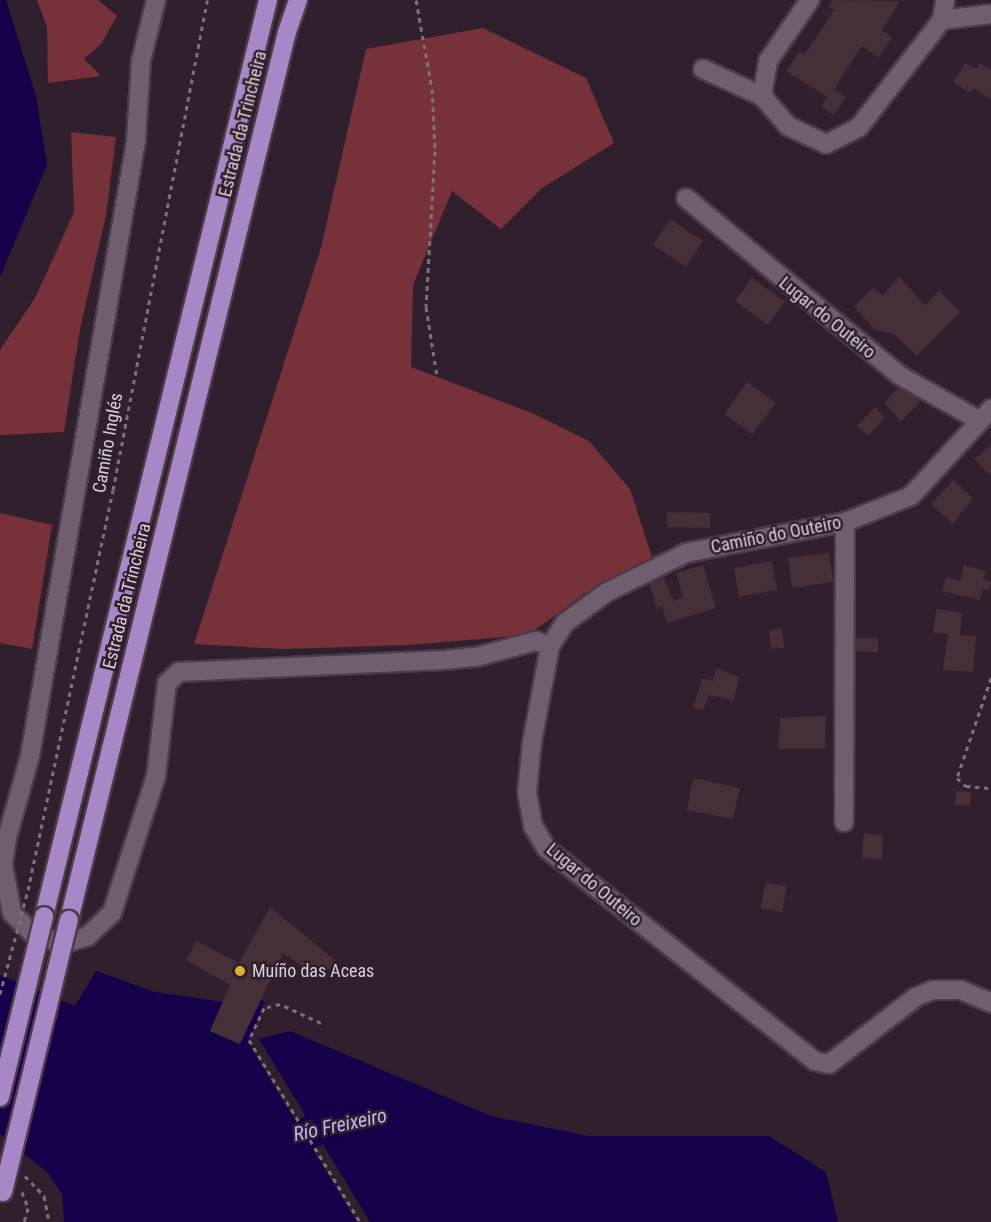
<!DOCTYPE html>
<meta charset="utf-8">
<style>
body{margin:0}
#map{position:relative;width:991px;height:1222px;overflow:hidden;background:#30202e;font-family:"Roboto Condensed",sans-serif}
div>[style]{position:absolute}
.green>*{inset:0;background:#763238}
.water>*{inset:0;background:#160049}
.river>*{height:33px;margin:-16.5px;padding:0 16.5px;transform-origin:16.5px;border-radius:16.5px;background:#160049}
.building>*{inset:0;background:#453038}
.path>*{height:3px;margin-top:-1.5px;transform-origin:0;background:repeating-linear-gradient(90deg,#7d707c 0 4.5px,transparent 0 9px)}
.roads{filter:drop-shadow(2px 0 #4a3c48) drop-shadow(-2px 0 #4a3c48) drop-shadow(0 2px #4a3c48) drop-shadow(0 -2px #4a3c48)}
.minor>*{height:18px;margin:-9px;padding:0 9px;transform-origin:9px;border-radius:9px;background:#705e6e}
.highway>*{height:18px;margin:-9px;padding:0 9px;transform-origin:9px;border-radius:9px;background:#a887c7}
.path-bridge>*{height:3px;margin-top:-1.5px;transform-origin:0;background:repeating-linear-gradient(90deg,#7d707c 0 4.5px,transparent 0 9px)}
.bridges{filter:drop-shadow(2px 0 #4a3c48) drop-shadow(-2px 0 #4a3c48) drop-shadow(0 2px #4a3c48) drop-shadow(0 -2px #4a3c48)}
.highway-bridge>*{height:18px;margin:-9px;padding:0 9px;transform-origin:9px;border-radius:9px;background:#a887c7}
.dots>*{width:16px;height:16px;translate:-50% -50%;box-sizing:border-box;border:3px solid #30202e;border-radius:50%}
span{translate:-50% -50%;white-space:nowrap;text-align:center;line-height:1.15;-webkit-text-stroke:5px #30202e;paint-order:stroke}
.street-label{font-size:18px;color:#d8ced7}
.poi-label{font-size:18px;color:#d8ced7}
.left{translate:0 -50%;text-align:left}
.water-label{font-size:20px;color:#babafa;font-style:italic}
</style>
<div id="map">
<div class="green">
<i style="clip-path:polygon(37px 0,98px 0,117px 16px,101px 44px,84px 59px,101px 76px,48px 83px,47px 27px)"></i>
<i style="clip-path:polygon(483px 28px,586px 78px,614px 143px,542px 188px,501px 229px,452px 191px,413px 285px,411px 367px,532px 413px,589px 441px,630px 489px,652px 557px,584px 594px,528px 635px,408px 645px,282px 649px,194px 644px,321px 248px,366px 49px)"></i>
<i style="clip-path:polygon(71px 132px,116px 137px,106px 215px,80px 329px,64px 432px,0 435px,0 350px,35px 298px,74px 212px)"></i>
<i style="clip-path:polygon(0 513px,52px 525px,32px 649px,0 643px)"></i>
</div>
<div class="water">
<i style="clip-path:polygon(0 0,6px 0,36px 96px,47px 165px,0 277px)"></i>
<i style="clip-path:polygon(96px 971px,155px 992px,223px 1002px,210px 1031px,239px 1044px,261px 1000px,265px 1002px,248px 1042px,357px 1222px,64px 1222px,62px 1194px,48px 1173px,0 1134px,0 975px,75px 1006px)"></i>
<i style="clip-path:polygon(290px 1031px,491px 1116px,588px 1136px,769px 1136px,826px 1172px,838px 1222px,370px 1222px,259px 1039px)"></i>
</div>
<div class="river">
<i style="left:258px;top:1139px;width:46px;rotate:-3.7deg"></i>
<i style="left:304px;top:1136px;width:12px;rotate:-35deg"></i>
<i style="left:314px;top:1129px;width:44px;rotate:-10.5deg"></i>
</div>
<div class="building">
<i style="clip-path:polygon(832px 0,900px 1px,882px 30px,892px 37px,879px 58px,862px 46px,834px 89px,846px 97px,834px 115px,821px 107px,827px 97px,786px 71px,799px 52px,804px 55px,834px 10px,828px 6px)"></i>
<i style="clip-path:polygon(966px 63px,976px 69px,980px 63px,991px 70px,991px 100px,974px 88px,970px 93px,953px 82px)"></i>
<i style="clip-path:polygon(670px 219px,703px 241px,686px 267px,653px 245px)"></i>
<i style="clip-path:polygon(899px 276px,925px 306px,939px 291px,960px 312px,917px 356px,895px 335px,874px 329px,854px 307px,873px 288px,883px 296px)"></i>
<i style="clip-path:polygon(752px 278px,785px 301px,768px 325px,735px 301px)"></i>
<i style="clip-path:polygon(747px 382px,776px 403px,752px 434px,724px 414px)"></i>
<i style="clip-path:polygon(902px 384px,920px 402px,901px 421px,884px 403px)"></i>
<i style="clip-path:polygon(875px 407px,885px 418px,868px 436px,857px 426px)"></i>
<i style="clip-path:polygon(991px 445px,991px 476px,974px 459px)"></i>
<i style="clip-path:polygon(953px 480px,973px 498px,953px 524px,931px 504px)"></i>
<i style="clip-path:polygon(667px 512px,710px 513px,710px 528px,667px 527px)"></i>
<i style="clip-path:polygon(829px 553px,833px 582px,792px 588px,788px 558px)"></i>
<i style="clip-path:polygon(772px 561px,777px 590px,739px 597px,734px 568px)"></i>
<i style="clip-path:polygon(703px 565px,716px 608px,667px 623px,662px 606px,656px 608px,650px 584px,664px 578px,673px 601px,683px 597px,676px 573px)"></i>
<i style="clip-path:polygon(964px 565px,986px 571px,983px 579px,991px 582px,989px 590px,982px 589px,980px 600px,942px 591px,946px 577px,960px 581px)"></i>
<i style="clip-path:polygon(936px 609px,962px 613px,960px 635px,976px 636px,973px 672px,943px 670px,948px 634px,933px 633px)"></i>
<i style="clip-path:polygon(782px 628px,784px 648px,771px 649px,769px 631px)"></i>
<i style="clip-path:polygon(856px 638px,878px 638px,878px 652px,855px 651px)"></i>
<i style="clip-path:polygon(716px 668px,739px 677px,734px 701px,709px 695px,703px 710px,693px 708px,702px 678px,713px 681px)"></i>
<i style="clip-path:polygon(826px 716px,825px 749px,778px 749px,780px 718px)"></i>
<i style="clip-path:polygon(693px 778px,740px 788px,733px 819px,687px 810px)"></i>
<i style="clip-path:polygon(956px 791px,971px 792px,970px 806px,955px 805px)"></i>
<i style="clip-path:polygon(864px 833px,883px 835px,882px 860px,862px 858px)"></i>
<i style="clip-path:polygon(765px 883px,787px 886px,782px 912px,761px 908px)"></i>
<i style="clip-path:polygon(270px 907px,336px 961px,321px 979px,283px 953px,240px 1044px,210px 1031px,230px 985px,186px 960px,196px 941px,239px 963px)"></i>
</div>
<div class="path">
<i style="left:416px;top:0;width:90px;rotate:79.8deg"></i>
<i style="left:432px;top:89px;width:62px;rotate:87.2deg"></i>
<i style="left:435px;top:151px;width:156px;rotate:93.3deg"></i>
<i style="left:426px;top:307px;width:70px;rotate:80.9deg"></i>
<i style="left:991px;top:678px;width:106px;rotate:108.8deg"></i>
<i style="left:957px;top:778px;width:12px;rotate:42deg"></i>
<i style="left:966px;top:786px;width:25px;rotate:5deg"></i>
<i style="left:28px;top:890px;width:409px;rotate:-78deg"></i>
<i style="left:113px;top:490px;width:499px;rotate:-79.1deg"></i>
<i style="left:321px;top:1023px;width:45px;rotate:-155.1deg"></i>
<i style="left:280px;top:1004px;width:16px;rotate:166deg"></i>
<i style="left:264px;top:1008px;width:35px;rotate:115deg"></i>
<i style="left:249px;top:1040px;width:213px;rotate:58.6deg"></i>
<i style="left:25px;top:1176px;width:28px;rotate:46deg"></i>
<i style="left:44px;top:1196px;width:26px;rotate:79deg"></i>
<i style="left:22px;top:1192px;width:17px;rotate:69deg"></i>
<i style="left:28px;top:1208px;width:15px;rotate:106deg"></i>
</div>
<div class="roads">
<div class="minor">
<i style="left:156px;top:0;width:63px;rotate:103.8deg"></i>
<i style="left:141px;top:61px;width:80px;rotate:93.6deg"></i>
<i style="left:136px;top:141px;width:624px;rotate:99.78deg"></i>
<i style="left:30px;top:756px;width:85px;rotate:105.7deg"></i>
<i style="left:7px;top:838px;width:26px;rotate:99deg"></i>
<i style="left:3px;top:864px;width:50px;rotate:79.6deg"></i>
<i style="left:12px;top:913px;width:30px;rotate:45deg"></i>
<i style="left:33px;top:934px;width:22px;rotate:18deg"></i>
<i style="left:54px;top:941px;width:18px"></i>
<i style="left:72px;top:941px;width:17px;rotate:-17deg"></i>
<i style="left:88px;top:936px;width:33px;rotate:-44deg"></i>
<i style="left:112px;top:913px;width:144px;rotate:-72.2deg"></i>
<i style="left:156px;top:776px;width:94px;rotate:-83.3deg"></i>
<i style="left:167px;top:683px;width:16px;rotate:-43deg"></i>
<i style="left:179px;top:672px;width:266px;rotate:-2.6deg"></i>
<i style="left:445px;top:660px;width:31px;rotate:-6deg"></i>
<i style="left:476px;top:657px;width:62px;rotate:-14.9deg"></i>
<i style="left:536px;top:641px;width:15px;rotate:20deg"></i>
<i style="left:942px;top:20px;width:20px;rotate:-81deg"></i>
<i style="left:703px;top:69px;width:65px;rotate:24.6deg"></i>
<i style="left:762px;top:96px;width:40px;rotate:49deg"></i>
<i style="left:788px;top:126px;width:42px;rotate:25.3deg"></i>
<i style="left:826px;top:144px;width:37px;rotate:-27deg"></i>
<i style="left:859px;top:127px;width:135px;rotate:-52.2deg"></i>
<i style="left:942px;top:20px;width:49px;rotate:-7deg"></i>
<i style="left:762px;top:96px;width:36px;rotate:-80deg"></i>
<i style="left:768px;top:61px;width:74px;rotate:-55.5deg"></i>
<i style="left:686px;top:198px;width:277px;rotate:39.7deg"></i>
<i style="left:899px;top:375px;width:93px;rotate:29.6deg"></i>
<i style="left:991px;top:409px;width:118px;rotate:132.6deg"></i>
<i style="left:911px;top:496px;width:71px;rotate:158.5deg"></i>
<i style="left:845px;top:522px;width:162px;rotate:169deg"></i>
<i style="left:686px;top:553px;width:88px;rotate:153.7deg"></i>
<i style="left:607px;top:592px;width:52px;rotate:143.6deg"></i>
<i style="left:565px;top:623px;width:27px;rotate:123deg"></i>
<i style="left:550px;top:646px;width:98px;rotate:100.6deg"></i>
<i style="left:532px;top:742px;width:50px;rotate:95.7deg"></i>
<i style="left:527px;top:792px;width:35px;rotate:80deg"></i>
<i style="left:533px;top:826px;width:26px;rotate:59deg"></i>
<i style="left:546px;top:848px;width:343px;rotate:38.4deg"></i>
<i style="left:815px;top:1061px;width:14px;rotate:12deg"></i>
<i style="left:829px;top:1064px;width:110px;rotate:-37.6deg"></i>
<i style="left:916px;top:997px;width:18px;rotate:-22deg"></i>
<i style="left:933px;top:990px;width:28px"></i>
<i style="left:961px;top:990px;width:33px;rotate:23deg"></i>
<i style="left:844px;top:822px;width:300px;rotate:-89.8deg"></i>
</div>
<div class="highway">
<i style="left:44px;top:916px;width:943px;rotate:-76.26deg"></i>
<i style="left:69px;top:920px;width:914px;rotate:-76.21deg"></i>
<i style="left:287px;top:32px;width:34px;rotate:-71deg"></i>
</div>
</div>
<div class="path-bridge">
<i style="left:0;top:994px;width:108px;rotate:-74.9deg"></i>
</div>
<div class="bridges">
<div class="highway-bridge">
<i style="left:0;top:1097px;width:186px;rotate:-76.3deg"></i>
<i style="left:3px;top:1192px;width:280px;rotate:-76.4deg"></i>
</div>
</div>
<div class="dots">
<i style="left:240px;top:971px;background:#dfb034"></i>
</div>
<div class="street-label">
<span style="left:243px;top:124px;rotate:-76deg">Estrada da Trincheira</span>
<span style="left:827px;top:318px;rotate:39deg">Lugar do Outeiro</span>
<span style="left:108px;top:443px;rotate:-80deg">Camiño Inglés</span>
<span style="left:776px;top:535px;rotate:-11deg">Camiño do Outeiro</span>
<span style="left:127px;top:596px;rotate:-76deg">Estrada da Trincheira</span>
<span style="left:594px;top:885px;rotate:40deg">Lugar do Outeiro</span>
</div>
<div class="poi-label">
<span class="left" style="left:252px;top:971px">Muíño das Aceas</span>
</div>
<div class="water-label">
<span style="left:340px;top:1125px;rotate:-12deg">Río Freixeiro</span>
</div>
</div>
